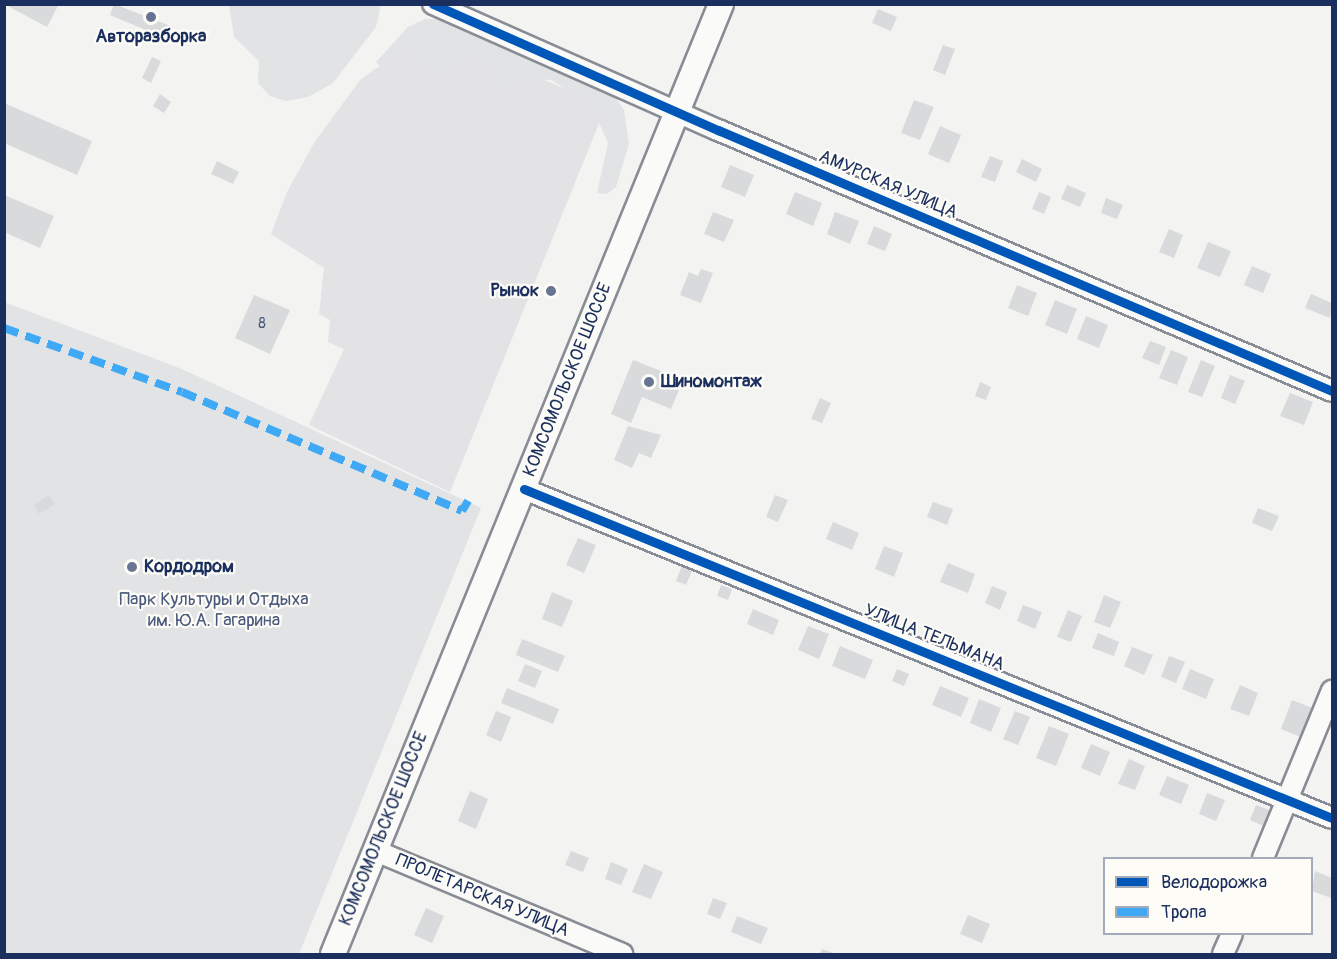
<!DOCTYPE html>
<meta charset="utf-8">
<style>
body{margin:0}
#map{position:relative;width:1337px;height:959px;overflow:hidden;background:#f3f3f2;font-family:Pangolin,sans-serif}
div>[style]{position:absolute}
.built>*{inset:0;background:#e3e3e5}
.green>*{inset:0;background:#e2e3e5}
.building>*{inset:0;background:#d9dadb}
.roads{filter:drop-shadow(2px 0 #888c94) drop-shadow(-2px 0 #888c94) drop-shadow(0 2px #888c94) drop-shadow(0 -2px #888c94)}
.minor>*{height:20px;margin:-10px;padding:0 10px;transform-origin:10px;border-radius:10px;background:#fafaf8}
.major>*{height:24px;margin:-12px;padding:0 12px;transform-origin:12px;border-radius:12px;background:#fafaf8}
.quiet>*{height:8px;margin-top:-4px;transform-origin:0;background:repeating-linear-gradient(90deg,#3fa9f5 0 15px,transparent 0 23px)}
.cycleway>*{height:9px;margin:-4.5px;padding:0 4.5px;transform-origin:4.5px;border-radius:4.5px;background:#0057b8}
.dots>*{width:16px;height:16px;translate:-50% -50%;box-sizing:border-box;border:3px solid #fdfcf7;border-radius:50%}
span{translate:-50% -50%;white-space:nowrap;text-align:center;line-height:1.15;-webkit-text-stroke:4.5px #fdfcf7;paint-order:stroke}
.number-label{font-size:15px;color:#4a5a7d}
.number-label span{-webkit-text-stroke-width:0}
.poi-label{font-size:18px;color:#1b2f5e;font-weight:700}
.right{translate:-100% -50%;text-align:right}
.left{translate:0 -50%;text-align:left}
.street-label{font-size:18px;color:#1b2f5e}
.park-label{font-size:18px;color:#49597d}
.frame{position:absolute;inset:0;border:6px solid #1b2f5e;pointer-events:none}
.legend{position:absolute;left:1103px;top:857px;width:210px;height:78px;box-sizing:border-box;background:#fdfcf7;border:2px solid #a3aaba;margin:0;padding:8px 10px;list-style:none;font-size:18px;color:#1b2f5e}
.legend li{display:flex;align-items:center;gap:12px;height:30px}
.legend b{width:30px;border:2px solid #a3aaba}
</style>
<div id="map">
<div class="built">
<i style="clip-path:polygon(428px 31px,606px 106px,450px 492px,309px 425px,344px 349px,328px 342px,330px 320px,319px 314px,324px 268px,271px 234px,287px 192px,314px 143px,360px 80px)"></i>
</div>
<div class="green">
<i style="clip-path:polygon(229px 5px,229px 4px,381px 5px,376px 27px,333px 83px,308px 97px,286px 101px,270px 96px,258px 83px,259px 61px,234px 37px)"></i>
<i style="clip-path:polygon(425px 19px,439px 19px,609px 88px,624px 110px,629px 144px,616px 187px,607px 194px,597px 193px,608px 143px,593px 109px,552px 80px,520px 78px,508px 90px,490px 87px,483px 71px,485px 63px,466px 54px,460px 68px,439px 75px,417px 63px,416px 50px,411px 47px,381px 67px,376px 62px,408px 27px)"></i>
<i style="clip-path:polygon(4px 302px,182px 369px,481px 508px,299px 954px,5px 954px)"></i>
</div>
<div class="building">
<i style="clip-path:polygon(4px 4px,59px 4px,47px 27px)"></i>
<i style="clip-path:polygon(114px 4px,173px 27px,167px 39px,110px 15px)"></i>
<i style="clip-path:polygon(878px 9px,897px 17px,891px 31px,872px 23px)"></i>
<i style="clip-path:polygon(943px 45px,955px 49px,945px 75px,933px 70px)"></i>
<i style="clip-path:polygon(152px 57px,161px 61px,151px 83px,142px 78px)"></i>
<i style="clip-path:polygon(160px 94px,171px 102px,164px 113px,153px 106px)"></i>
<i style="clip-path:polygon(914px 100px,934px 107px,920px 140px,901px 133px)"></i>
<i style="clip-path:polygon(4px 103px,92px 141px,77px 175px,4px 143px)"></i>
<i style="clip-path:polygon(940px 126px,961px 135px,949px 163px,928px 154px)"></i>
<i style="clip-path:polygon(990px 156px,1003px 161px,995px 182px,981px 177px)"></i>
<i style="clip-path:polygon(1022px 159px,1042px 169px,1036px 182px,1016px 172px)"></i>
<i style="clip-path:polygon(217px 161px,239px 172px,233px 184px,211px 174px)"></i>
<i style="clip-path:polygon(730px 165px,754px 175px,745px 197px,721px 187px)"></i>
<i style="clip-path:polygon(1067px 185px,1086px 193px,1080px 207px,1061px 199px)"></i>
<i style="clip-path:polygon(795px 192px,822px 203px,813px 226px,786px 214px)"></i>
<i style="clip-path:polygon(1039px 192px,1051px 197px,1044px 214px,1032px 209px)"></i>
<i style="clip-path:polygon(4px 195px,54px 216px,40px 248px,4px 232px)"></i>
<i style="clip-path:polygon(1106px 198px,1123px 205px,1117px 219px,1101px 213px)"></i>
<i style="clip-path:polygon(713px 212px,734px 220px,724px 242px,704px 234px)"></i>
<i style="clip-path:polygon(835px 212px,859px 221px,850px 244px,827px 234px)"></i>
<i style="clip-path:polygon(874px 226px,892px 234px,885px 251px,867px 244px)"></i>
<i style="clip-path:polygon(1169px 229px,1183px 235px,1174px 258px,1159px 252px)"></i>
<i style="clip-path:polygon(1208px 242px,1231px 251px,1220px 277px,1197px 268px)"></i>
<i style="clip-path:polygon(1252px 266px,1271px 274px,1263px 293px,1244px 285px)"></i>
<i style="clip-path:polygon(701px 269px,713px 273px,701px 303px,680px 295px,689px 272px,698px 276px)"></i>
<i style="clip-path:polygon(1017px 285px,1037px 293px,1028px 316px,1008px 308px)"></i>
<i style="clip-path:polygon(1311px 294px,1332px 303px,1330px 318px,1305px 308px)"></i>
<i style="clip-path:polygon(254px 295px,290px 310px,270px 354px,235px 338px)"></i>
<i style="clip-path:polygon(1055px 300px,1077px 309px,1067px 334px,1045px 325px)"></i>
<i style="clip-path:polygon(1086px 316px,1108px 325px,1099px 348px,1077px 339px)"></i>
<i style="clip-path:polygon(1150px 341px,1166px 347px,1159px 365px,1142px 358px)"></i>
<i style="clip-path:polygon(1171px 350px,1188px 357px,1177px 385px,1159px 378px)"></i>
<i style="clip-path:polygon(633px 360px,676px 377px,672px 387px,679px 390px,671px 409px,642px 397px,631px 423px,611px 414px)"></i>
<i style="clip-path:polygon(1201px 360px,1215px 366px,1202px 397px,1188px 392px)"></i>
<i style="clip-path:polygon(1230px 375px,1245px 381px,1235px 404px,1221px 398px)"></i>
<i style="clip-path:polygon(980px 382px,991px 387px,986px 400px,975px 396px)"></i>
<i style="clip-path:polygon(1290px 393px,1313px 402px,1304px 425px,1280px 416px)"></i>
<i style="clip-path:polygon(820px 398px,831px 403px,822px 423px,811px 419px)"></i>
<i style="clip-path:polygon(628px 426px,661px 435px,651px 458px,639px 453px,632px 468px,614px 460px)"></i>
<i style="clip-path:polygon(49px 495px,55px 504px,39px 514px,34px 505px)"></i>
<i style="clip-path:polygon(775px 495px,788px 500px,778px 522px,766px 517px)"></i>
<i style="clip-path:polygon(933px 502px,953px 509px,947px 525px,927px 517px)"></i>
<i style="clip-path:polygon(1258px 508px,1279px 516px,1272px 531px,1252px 523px)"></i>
<i style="clip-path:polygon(833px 522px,859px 533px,852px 550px,826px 539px)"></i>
<i style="clip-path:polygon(578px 538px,596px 545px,584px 573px,566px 565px)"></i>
<i style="clip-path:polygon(884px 546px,903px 553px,894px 577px,875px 569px)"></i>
<i style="clip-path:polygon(948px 563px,975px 574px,968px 593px,940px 582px)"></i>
<i style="clip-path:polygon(682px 566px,692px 571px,686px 585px,676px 581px)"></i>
<i style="clip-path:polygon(721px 585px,732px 589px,728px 600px,717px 596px)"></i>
<i style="clip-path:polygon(992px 586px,1007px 592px,1000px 610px,985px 603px)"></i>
<i style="clip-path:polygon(552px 592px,573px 601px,562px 627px,542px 619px)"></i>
<i style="clip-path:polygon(1104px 595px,1121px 602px,1110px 628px,1094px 622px)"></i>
<i style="clip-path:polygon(1023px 605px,1042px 612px,1035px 629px,1017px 621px)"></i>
<i style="clip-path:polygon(753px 609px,779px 620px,773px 635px,747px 624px)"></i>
<i style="clip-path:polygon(1068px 610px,1082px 616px,1071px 642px,1057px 637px)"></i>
<i style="clip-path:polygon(808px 626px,829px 634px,819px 659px,798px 650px)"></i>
<i style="clip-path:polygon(1098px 633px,1119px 642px,1114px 656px,1092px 648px)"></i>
<i style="clip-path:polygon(522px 639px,565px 656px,558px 672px,516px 655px)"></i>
<i style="clip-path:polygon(840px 646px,873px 660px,865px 679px,832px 666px)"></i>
<i style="clip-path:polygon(1132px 647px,1153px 655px,1144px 675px,1124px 666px)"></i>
<i style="clip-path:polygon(1169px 656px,1185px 662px,1176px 683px,1161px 677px)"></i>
<i style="clip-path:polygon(525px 664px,542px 671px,535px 688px,518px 681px)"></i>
<i style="clip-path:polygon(897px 669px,909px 674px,904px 686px,892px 681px)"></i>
<i style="clip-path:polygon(1190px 669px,1214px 679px,1206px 699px,1182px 689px)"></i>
<i style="clip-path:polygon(1240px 685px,1258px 693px,1249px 716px,1230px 709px)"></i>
<i style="clip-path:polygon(940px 686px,969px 698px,961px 717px,932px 705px)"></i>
<i style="clip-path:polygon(507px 688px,559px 709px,553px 724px,501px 703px)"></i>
<i style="clip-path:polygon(979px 699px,1001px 708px,991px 732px,970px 723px)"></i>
<i style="clip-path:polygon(1292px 700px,1315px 709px,1303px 738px,1281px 729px)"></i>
<i style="clip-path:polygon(496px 711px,511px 717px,501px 742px,486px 735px)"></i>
<i style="clip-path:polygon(1015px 711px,1030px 717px,1018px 745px,1003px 739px)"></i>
<i style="clip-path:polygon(1049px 726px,1069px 734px,1056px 766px,1036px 758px)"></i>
<i style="clip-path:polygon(1091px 744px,1110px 752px,1100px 776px,1081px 768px)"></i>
<i style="clip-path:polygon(1129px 759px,1145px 766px,1135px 790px,1118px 784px)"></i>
<i style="clip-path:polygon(1167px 776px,1189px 785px,1181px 804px,1159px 795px)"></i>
<i style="clip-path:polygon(470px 791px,488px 799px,476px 829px,458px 821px)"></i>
<i style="clip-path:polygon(1207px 793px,1225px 800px,1216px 821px,1199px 814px)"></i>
<i style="clip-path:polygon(1256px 805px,1272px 811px,1266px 827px,1250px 820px)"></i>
<i style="clip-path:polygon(571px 851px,589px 858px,583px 872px,565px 865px)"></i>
<i style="clip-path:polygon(611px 862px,628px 869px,621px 885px,605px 879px)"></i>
<i style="clip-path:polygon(644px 864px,663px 872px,651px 899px,632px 892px)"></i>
<i style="clip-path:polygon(1315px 871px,1332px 878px,1331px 898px,1312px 891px)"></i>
<i style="clip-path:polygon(713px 898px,727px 903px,720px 919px,707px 914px)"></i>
<i style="clip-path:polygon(426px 908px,444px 916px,432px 943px,414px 935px)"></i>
<i style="clip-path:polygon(968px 915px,990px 924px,982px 943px,960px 934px)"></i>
<i style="clip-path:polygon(737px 916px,768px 928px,761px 944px,731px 932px)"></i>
<i style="clip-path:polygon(822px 949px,836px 954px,820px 954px)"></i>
</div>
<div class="roads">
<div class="minor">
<i style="left:433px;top:4px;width:312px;rotate:23.9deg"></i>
<i style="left:718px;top:130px;width:667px;rotate:23.03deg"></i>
<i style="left:524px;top:489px;width:872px;rotate:22.16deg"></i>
<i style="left:376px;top:851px;width:267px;rotate:22.7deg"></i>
<i style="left:1263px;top:858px;width:181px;rotate:-67.6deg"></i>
<i style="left:1223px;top:954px;width:22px;rotate:-66deg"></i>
</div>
<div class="major">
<i style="left:333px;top:954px;width:1026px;rotate:-67.78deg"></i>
</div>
</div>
<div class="quiet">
<i style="left:4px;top:328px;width:189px;rotate:19.8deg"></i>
<i style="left:182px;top:392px;width:304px;rotate:23deg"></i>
<i style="left:462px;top:511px;width:12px;rotate:-59deg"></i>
</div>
<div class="cycleway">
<i style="left:433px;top:4px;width:312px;rotate:23.9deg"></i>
<i style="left:718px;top:130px;width:667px;rotate:23.03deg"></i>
<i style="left:524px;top:489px;width:872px;rotate:22.16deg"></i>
</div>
<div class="dots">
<i style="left:151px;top:17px;background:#677492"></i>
<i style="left:551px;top:291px;background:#677492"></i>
<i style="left:649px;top:382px;background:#677492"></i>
<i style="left:132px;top:567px;background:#677492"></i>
</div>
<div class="number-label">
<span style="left:262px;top:324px">8</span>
</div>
<div class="poi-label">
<span style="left:151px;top:37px">Авторазборка</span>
<span class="right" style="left:539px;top:291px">Рынок</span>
<span class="left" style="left:661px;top:382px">Шиномонтаж</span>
<span class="left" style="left:144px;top:567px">Кордодром</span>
</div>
<div class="street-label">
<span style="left:888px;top:185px;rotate:23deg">АМУРСКАЯ УЛИЦА</span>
<span style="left:568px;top:380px;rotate:-68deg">КОМСОМОЛЬСКОЕ ШОССЕ</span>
<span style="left:934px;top:638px;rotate:22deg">УЛИЦА ТЕЛЬМАНА</span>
<span style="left:384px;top:829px;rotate:-68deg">КОМСОМОЛЬСКОЕ ШОССЕ</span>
<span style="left:482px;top:896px;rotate:23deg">ПРОЛЕТАРСКАЯ УЛИЦА</span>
</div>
<div class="park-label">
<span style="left:214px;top:611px">Парк Культуры и Отдыха<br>им. Ю.А. Гагарина</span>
</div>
<div class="frame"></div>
<ul class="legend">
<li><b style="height:8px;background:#0057b8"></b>Велодорожка</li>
<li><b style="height:8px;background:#3fa9f5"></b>Тропа</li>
</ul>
</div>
